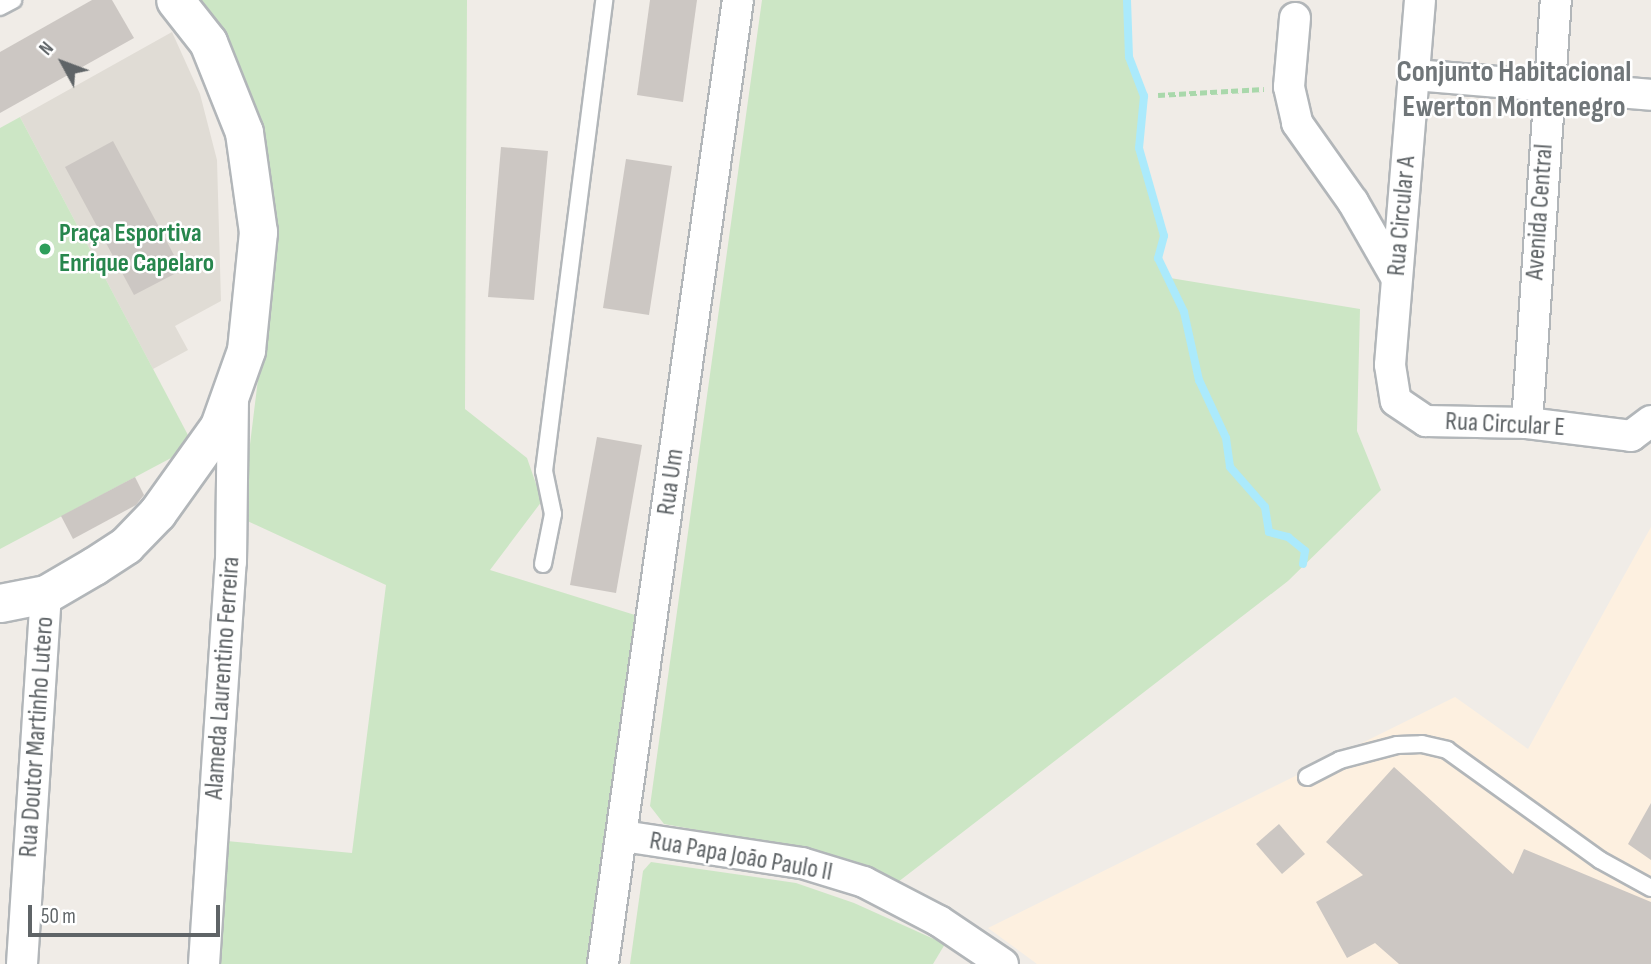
<!DOCTYPE html>
<meta charset="utf-8">
<style>
body{margin:0}
#map{position:relative;width:1651px;height:964px;overflow:hidden;background:#f0ece7;font-family:"Sofia Sans Condensed",sans-serif}
div>[style]{position:absolute}
.commercial>*{inset:0;background:#fdf0e0}
.education>*{inset:0;background:#e0dcd5}
.green>*{inset:0;background:#cce6c5}
.stream>*{height:8px;margin:-4px;padding:0 4px;transform-origin:4px;border-radius:4px;background:#abeafc}
.building>*{inset:0;background:#ccc7c3}
.path>*{height:4.5px;margin-top:-2.25px;transform-origin:0;background:repeating-linear-gradient(90deg,#a9d8ab 0 7px,transparent 0 10.5px)}
.roads{filter:drop-shadow(2px 0 #b2b6b9) drop-shadow(-2px 0 #b2b6b9) drop-shadow(0 2px #b2b6b9) drop-shadow(0 -2px #b2b6b9)}
.service>*{height:16px;margin:-8px;padding:0 8px;transform-origin:8px;border-radius:8px;background:#fff}
.minor>*{height:30px;margin:-15px;padding:0 15px;transform-origin:15px;border-radius:15px;background:#fff}
.tertiary>*{height:37px;margin:-18.5px;padding:0 18.5px;transform-origin:18.5px;border-radius:18.5px;background:#fff}
.dots>*{width:19px;height:19px;translate:-50% -50%;box-sizing:border-box;border:4px solid #fff;border-radius:50%}
span{translate:-50% -50%;white-space:nowrap;text-align:center;line-height:1.15;-webkit-text-stroke:5px #fff;paint-order:stroke}
.street-label{font-size:26px;color:#5f6467}
.leisure-label{font-size:26px;color:#27864d;font-weight:700}
.left{translate:0 -50%;text-align:left}
.quarter-label{font-size:30px;color:#707679;font-weight:700}
.north{position:absolute;left:28px;top:28px;width:70px;height:70px;-webkit-text-stroke:5px #fff;paint-order:stroke;rotate:311deg;font-size:19px;font-weight:700;line-height:28px;text-align:center;color:#5f6467}
.north::after{content:'';display:block;margin:auto;width:24px;height:32px;background:#5f6467;clip-path:polygon(50% 0,100% 100%,50% 72%,0 100%)}
.scale{position:absolute;left:28px;top:905px;width:192px;height:32px;box-sizing:border-box;border:4px solid #5f6467;border-top:0;padding-left:9px;font-size:21px;line-height:24px;white-space:nowrap;color:#5f6467;-webkit-text-stroke:5px #fff;paint-order:stroke}
</style>
<div id="map">
<div class="commercial">
<i style="clip-path:polygon(1651px 527px,1651px 964px,1037px 964px,988px 928px,1455px 697px,1528px 749px)"></i>
</div>
<div class="education">
<i style="clip-path:polygon(172px 32px,200px 94px,217px 160px,221px 301px,175px 326px,188px 350px,153px 369px,20px 117px)"></i>
</div>
<div class="green">
<i style="clip-path:polygon(198px 0,467px 0,465px 409px,527px 458px,542px 501px,490px 570px,635px 615px,587px 964px,210px 964px,216px 840px,352px 853px,386px 585px,241px 518px,269px 289px)"></i>
<i style="clip-path:polygon(762px 0,1127px 0,1129px 57px,1144px 96px,1140px 148px,1164px 236px,1158px 258px,1164px 277px,1360px 309px,1357px 431px,1381px 490px,1288px 581px,898px 882px,797px 848px,664px 824px,650px 806px)"></i>
<i style="clip-path:polygon(20px 117px,189px 437px,171px 458px,0 549px,0 128px)"></i>
<i style="clip-path:polygon(651px 862px,796px 883px,854px 903px,945px 944px,933px 964px,630px 964px,643px 871px)"></i>
</div>
<div class="stream">
<i style="left:1127px;top:0;width:57px;rotate:88deg"></i>
<i style="left:1129px;top:57px;width:42px;rotate:69deg"></i>
<i style="left:1144px;top:96px;width:52px;rotate:95.5deg"></i>
<i style="left:1139px;top:148px;width:91px;rotate:74.1deg"></i>
<i style="left:1164px;top:236px;width:23px;rotate:105deg"></i>
<i style="left:1158px;top:258px;width:60px;rotate:64.3deg"></i>
<i style="left:1184px;top:312px;width:70px;rotate:77.6deg"></i>
<i style="left:1199px;top:380px;width:64px;rotate:65deg"></i>
<i style="left:1226px;top:438px;width:29px;rotate:82deg"></i>
<i style="left:1230px;top:467px;width:53px;rotate:48.8deg"></i>
<i style="left:1265px;top:507px;width:25px;rotate:81deg"></i>
<i style="left:1269px;top:532px;width:20px;rotate:15deg"></i>
<i style="left:1288px;top:537px;width:22px;rotate:39deg"></i>
<i style="left:1305px;top:551px;width:13px;rotate:99deg"></i>
</div>
<div class="building">
<i style="clip-path:polygon(92px 0,112px 0,134px 38px,0 113px,0 52px)"></i>
<i style="clip-path:polygon(650px 0,697px 0,683px 102px,637px 95px)"></i>
<i style="clip-path:polygon(113px 141px,182px 270px,134px 295px,65px 167px)"></i>
<i style="clip-path:polygon(501px 147px,548px 151px,534px 300px,488px 297px)"></i>
<i style="clip-path:polygon(626px 159px,672px 166px,649px 315px,603px 308px)"></i>
<i style="clip-path:polygon(597px 437px,642px 445px,616px 593px,570px 585px)"></i>
<i style="clip-path:polygon(135px 477px,144px 495px,136px 505px,73px 539px,61px 516px)"></i>
<i style="clip-path:polygon(1394px 767px,1513px 874px,1524px 849px,1651px 902px,1651px 964px,1399px 964px,1375px 943px,1347px 958px,1316px 902px,1363px 875px,1326px 842px)"></i>
<i style="clip-path:polygon(1651px 803px,1651px 860px,1628px 844px)"></i>
<i style="clip-path:polygon(1279px 824px,1305px 854px,1282px 874px,1256px 844px)"></i>
</div>
<div class="path">
<i style="left:1158px;top:95px;width:106px;rotate:-3.2deg"></i>
</div>
<div class="roads">
<div class="service">
<i style="left:0;top:7px;width:15px;rotate:-28deg"></i>
<i style="left:543px;top:564px;width:51px;rotate:-78.7deg"></i>
<i style="left:553px;top:514px;width:44px;rotate:-101.8deg"></i>
<i style="left:544px;top:471px;width:475px;rotate:-82.7deg"></i>
<i style="left:1307px;top:777px;width:37px;rotate:-27deg"></i>
<i style="left:1340px;top:760px;width:59px;rotate:-14.7deg"></i>
<i style="left:1397px;top:745px;width:25px;rotate:-2deg"></i>
<i style="left:1422px;top:744px;width:26px;rotate:13deg"></i>
<i style="left:1447px;top:750px;width:188px;rotate:35.7deg"></i>
<i style="left:1600px;top:860px;width:58px;rotate:28.8deg"></i>
</div>
<div class="minor">
<i style="left:1420px;top:0;width:366px;rotate:94.7deg"></i>
<i style="left:1390px;top:365px;width:36px;rotate:81deg"></i>
<i style="left:1396px;top:401px;width:36px;rotate:34deg"></i>
<i style="left:1426px;top:421px;width:101px;rotate:1.1deg"></i>
<i style="left:1527px;top:423px;width:105px;rotate:7.1deg"></i>
<i style="left:1631px;top:436px;width:25px;rotate:-37deg"></i>
<i style="left:1295px;top:18px;width:69px;rotate:95deg"></i>
<i style="left:1289px;top:87px;width:37px;rotate:77deg"></i>
<i style="left:1297px;top:123px;width:97px;rotate:54.7deg"></i>
<i style="left:1353px;top:202px;width:86px;rotate:60.2deg"></i>
<i style="left:1415px;top:75px;width:237px;rotate:4.8deg"></i>
<i style="left:1527px;top:423px;width:424px;rotate:-86.1deg"></i>
<i style="left:623px;top:836px;width:181px;rotate:8.6deg"></i>
<i style="left:802px;top:863px;width:65px;rotate:17deg"></i>
<i style="left:864px;top:882px;width:85px;rotate:27.5deg"></i>
<i style="left:939px;top:921px;width:77px;rotate:33.9deg"></i>
<i style="left:22px;top:964px;width:371px;rotate:-86.3deg"></i>
<i style="left:204px;top:964px;width:403px;rotate:-86.2deg"></i>
<i style="left:231px;top:562px;width:164px;rotate:-89.3deg"></i>
<i style="left:603px;top:964px;width:973px;rotate:-82.03deg"></i>
</div>
<div class="tertiary">
<i style="left:0;top:603px;width:47px;rotate:-11.1deg"></i>
<i style="left:46px;top:594px;width:56px;rotate:-30.3deg"></i>
<i style="left:94px;top:566px;width:38px;rotate:-33deg"></i>
<i style="left:126px;top:545px;width:45px;rotate:-45.9deg"></i>
<i style="left:157px;top:513px;width:107px;rotate:-54.5deg"></i>
<i style="left:219px;top:426px;width:81px;rotate:-70.4deg"></i>
<i style="left:246px;top:350px;width:119px;rotate:-84.2deg"></i>
<i style="left:258px;top:232px;width:101px;rotate:-98deg"></i>
<i style="left:244px;top:132px;width:97px;rotate:-111.8deg"></i>
<i style="left:208px;top:42px;width:53px;rotate:-128.2deg"></i>
</div>
</div>
<div class="dots">
<i style="left:45px;top:249px;background:#2e9e5b"></i>
</div>
<div class="street-label">
<span style="left:1540px;top:212px;rotate:-86deg">Avenida Central</span>
<span style="left:1402px;top:216px;rotate:-85deg">Rua Circular A</span>
<span style="left:1505px;top:425px;rotate:3deg">Rua Circular E</span>
<span style="left:671px;top:482px;rotate:-82deg">Rua Um</span>
<span style="left:223px;top:678px;rotate:-86deg">Alameda Laurentino Ferreira</span>
<span style="left:37px;top:737px;rotate:-86deg">Rua Doutor Martinho Lutero</span>
<span style="left:741px;top:857px;rotate:10deg">Rua Papa João Paulo II</span>
</div>
<div class="leisure-label">
<span class="left" style="left:59px;top:249px">Praça Esportiva<br>Enrique Capelaro</span>
</div>
<div class="quarter-label">
<span style="left:1514px;top:89px">Conjunto Habitacional<br>Ewerton Montenegro</span>
</div>
<div class="north">N</div>
<div class="scale">50 m</div>
</div>
